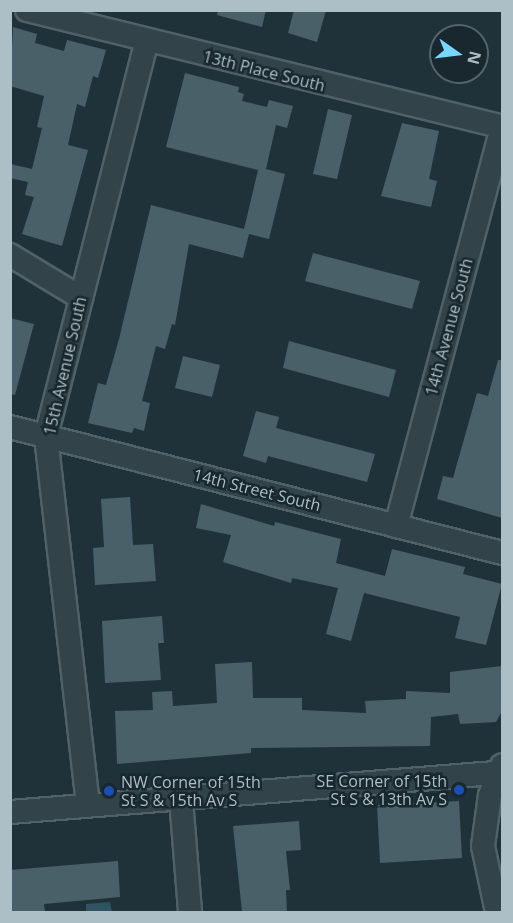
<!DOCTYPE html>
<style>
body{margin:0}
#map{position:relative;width:513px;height:923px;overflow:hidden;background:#1f3239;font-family:"Open Sans",sans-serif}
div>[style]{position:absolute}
.water>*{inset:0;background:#2f5360}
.building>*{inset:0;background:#496068}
.roads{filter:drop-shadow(2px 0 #506167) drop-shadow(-2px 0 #506167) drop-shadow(0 2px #506167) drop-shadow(0 -2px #506167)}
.minor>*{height:22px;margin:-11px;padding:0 11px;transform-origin:11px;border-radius:11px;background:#33434a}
.dots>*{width:16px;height:16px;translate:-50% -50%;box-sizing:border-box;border:3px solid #18282e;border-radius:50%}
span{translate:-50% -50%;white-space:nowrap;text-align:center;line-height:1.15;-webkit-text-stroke:5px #18282e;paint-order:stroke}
.street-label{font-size:16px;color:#adbfc6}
.poi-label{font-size:16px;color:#adbfc6}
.right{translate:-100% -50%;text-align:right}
.left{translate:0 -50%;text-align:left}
.frame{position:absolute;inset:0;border:12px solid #adbfc6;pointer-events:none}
.north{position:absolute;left:429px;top:24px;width:60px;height:60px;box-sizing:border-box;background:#18282e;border:2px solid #54646b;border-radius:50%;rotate:104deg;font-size:16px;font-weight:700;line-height:24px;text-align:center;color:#adbfc6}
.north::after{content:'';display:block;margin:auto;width:21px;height:27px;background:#79d6ff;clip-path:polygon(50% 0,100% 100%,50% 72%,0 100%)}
</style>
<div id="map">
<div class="water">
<i style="clip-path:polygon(110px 902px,112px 912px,86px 912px,86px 904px)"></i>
</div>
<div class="building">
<i style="clip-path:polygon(218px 10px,266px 10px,262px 27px,217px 15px)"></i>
<i style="clip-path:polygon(294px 10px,326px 10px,317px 42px,288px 33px)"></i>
<i style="clip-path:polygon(13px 27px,37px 34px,35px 43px,64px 51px,67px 40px,106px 50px,98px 78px,93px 76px,85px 107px,77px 104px,68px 145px,88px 150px,62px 246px,22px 234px,34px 197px,25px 195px,28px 182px,10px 178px,10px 164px,32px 169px,42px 128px,37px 127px,44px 96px,10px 86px)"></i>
<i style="clip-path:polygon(185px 73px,239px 87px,238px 92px,244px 94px,242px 101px,267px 107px,269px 100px,293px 106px,287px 128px,276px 125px,266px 169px,285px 174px,269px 239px,249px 234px,243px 258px,189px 244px,175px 325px,172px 324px,165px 349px,156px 346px,142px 401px,150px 403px,144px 431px,134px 428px,132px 433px,88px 423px,98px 383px,106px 385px,119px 339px,151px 205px,244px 229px,258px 170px,166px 147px)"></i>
<i style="clip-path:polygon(328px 109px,352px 115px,337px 179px,313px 174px)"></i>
<i style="clip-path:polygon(402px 123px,439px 131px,429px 179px,437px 181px,431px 207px,381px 196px)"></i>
<i style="clip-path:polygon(313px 253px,420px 281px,412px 309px,305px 281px)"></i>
<i style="clip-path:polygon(10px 318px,34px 324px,15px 395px,10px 394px)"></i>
<i style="clip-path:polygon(289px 341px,396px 370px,389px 397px,283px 368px)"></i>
<i style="clip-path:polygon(183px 356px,220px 365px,212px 397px,175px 388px)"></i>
<i style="clip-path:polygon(498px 360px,502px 360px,502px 518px,437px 499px,443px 476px,453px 478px,477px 393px,488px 396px)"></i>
<i style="clip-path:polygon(256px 411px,279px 417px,276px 428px,375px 454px,367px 482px,268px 456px,266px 463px,243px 456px)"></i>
<i style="clip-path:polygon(130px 497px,133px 545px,153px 544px,156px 581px,95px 585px,93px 548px,104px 547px,101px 499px)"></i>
<i style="clip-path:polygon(201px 504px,274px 526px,275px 522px,341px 539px,336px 563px,385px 576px,392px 549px,465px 567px,463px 574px,502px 584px,486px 645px,455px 638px,460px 617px,364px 593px,351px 641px,326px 634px,338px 588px,292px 578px,291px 583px,223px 562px,231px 535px,196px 528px)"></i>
<i style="clip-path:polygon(162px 616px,164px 643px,158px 643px,161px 680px,105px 683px,102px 621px)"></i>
<i style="clip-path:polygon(252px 662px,253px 698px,302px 698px,302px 710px,366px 713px,365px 701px,406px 699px,406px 691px,450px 693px,450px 672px,502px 666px,502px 711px,496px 722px,460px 724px,458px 714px,431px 717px,430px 746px,251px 748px,251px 753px,117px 764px,115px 711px,153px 710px,152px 692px,172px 691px,173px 706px,217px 703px,215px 664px)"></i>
<i style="clip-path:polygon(459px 801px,462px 858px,380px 863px,377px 805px)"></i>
<i style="clip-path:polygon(299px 821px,301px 850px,286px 851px,290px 890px,286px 890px,287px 912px,242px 912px,233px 826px)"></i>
<i style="clip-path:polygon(118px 861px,120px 897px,44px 904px,45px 912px,10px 912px,10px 870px)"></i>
</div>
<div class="roads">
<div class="minor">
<i style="left:27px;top:10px;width:489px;rotate:13.8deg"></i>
<i style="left:10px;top:255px;width:83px;rotate:31.2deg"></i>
<i style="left:10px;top:427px;width:508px;rotate:14.36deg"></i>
<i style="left:396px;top:526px;width:411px;rotate:-75.1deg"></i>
<i style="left:181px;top:799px;width:113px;rotate:85.4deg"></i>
<i style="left:88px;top:805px;width:371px;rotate:-96.5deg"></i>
<i style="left:46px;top:436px;width:408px;rotate:-75.7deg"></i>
<i style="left:10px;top:812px;width:494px;rotate:-4.6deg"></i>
<i style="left:497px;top:912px;width:67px;rotate:-102deg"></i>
<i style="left:483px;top:846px;width:51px;rotate:-82.2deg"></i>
<i style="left:490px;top:795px;width:32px;rotate:-68deg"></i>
</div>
</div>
<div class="dots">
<i style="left:459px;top:790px;background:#1a4fb4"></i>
<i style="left:109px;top:791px;background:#1a4fb4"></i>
</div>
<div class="street-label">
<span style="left:264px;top:71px;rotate:14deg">13th Place South</span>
<span style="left:449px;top:327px;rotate:-75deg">14th Avenue South</span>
<span style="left:65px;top:366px;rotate:-77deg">15th Avenue South</span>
<span style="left:257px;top:490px;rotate:14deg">14th Street South</span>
</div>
<div class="poi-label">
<span class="right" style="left:447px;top:790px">SE Corner of 15th<br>St S &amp; 13th Av S</span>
<span class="left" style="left:121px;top:791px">NW Corner of 15th<br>St S &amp; 15th Av S</span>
</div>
<div class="frame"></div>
<div class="north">N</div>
</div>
